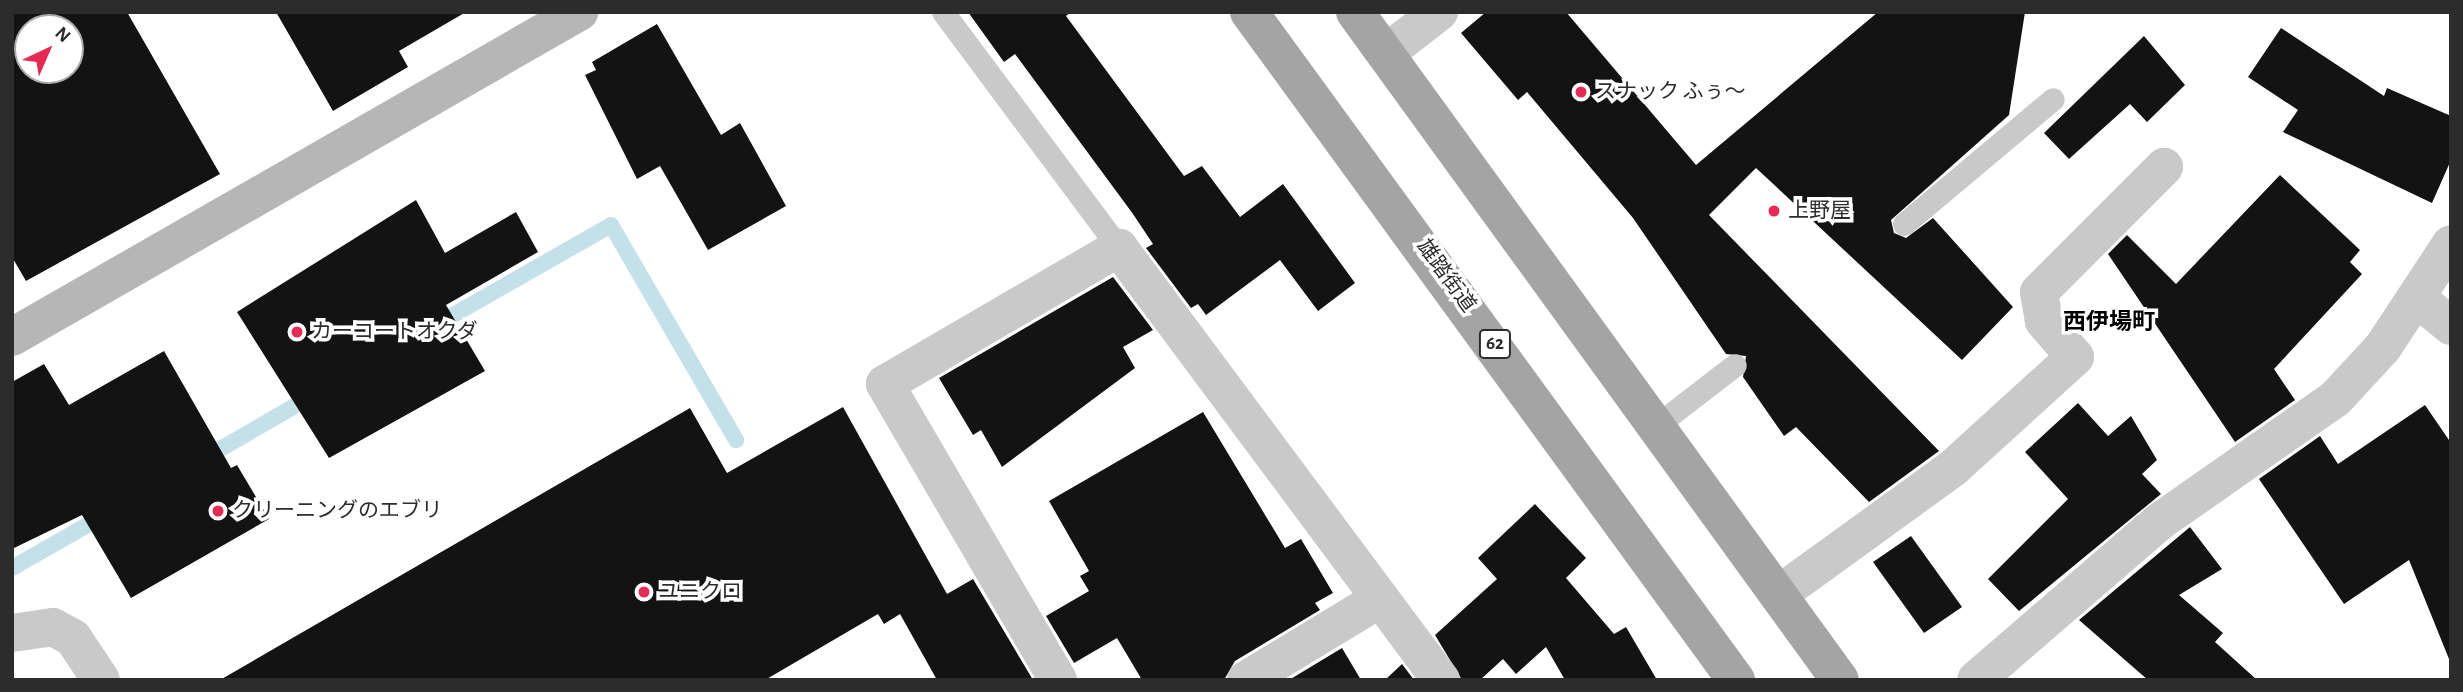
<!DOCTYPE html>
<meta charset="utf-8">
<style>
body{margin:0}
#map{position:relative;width:2463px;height:692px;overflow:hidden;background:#fff;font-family:"Alegreya Sans","Noto Sans JP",sans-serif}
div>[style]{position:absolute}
.stream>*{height:16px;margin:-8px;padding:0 8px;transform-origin:8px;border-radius:8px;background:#c4e1ea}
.building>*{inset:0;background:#131313}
.lane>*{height:23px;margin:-11.5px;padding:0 11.5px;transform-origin:11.5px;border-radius:11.5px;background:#c9c9c9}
.street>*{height:38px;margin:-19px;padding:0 19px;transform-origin:19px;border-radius:19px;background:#c9c9c9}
.secondary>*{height:38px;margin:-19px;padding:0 19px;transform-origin:19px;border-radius:19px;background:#b6b6b6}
.primary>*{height:38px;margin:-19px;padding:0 19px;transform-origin:19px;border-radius:19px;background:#a4a4a4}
.dots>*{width:19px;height:19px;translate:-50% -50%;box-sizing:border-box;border:4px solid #fff;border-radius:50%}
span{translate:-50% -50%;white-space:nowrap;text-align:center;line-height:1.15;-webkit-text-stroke:7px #fff;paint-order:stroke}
.shield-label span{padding:2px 5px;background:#fff;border:2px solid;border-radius:5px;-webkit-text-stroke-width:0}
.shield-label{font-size:19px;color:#2c2c2c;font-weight:700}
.poi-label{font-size:21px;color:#2c2c2c}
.left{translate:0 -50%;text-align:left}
.street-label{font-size:21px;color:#2c2c2c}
.neighbourhood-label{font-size:23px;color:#000;font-weight:700}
.frame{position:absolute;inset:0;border:14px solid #2c2c2c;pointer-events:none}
.north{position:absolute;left:14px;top:14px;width:70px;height:70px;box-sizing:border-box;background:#fff;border:2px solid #ababab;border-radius:50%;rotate:44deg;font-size:19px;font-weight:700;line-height:28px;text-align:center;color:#2c2c2c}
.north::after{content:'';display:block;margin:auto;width:24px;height:32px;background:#e52b53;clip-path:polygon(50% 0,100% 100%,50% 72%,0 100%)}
</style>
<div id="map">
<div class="stream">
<i style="left:434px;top:326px;width:204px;rotate:-29.7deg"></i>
<i style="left:611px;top:225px;width:249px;rotate:59.8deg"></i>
<i style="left:203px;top:459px;width:128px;rotate:-30deg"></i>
<i style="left:12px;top:568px;width:107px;rotate:-29.7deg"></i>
</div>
<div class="building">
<i style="clip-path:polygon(evenodd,12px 12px,127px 12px,220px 174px,26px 281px,12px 257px,12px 12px,28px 28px,70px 28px,70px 70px,28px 70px,28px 28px)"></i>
<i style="clip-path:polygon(276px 12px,466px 12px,399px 51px,408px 67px,333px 111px)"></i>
<i style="clip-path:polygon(968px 12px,1071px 12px,1066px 16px,1184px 176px,1202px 166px,1240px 217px,1283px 184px,1355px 283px,1318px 311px,1280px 260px,1206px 315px,1198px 304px,1191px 308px,1146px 248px,1153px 244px,1133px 214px,1015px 54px,1004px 62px)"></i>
<i style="clip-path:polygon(1486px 12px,1566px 12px,1696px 165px,1878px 12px,2025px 12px,2009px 115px,1891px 220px,1894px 233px,1906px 238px,1933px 218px,2013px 307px,1962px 360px,1756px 168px,1709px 215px,1939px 451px,1869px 502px,1796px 427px,1784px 436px,1743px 377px,1746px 356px,1726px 354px,1633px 218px,1527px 92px,1518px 100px,1461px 33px)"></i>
<i style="clip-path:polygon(657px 24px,721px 135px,740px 123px,786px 206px,708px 250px,660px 166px,637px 179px,585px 75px,596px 70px,592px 62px)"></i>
<i style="clip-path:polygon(2281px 28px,2384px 96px,2387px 88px,2451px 116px,2451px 160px,2432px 203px,2283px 132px,2298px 110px,2248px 77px)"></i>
<i style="clip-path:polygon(2144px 36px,2185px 85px,2147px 122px,2130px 104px,2069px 159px,2044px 133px)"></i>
<i style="clip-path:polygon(2280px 175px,2360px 250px,2350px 262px,2362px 274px,2274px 369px,2295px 400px,2235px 442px,2108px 254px,2127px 235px,2176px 284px)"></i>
<i style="clip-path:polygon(416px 200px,445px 253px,516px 212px,538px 252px,446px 305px,485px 371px,329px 458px,237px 312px)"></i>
<i style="clip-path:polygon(1113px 277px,1153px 330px,1123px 347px,1135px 368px,1002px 467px,981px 430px,973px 435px,939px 378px)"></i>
<i style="clip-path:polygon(164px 351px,231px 468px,237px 465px,269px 519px,131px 598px,82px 515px,12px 549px,12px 382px,44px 364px,69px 405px)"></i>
<i style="clip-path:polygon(2078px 403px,2108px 436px,2131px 416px,2157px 460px,2142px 474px,2161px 494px,2019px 611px,1988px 579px,2068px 499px,2025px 452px)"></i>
<i style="clip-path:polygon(2425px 405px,2451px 443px,2449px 659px,2409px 560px,2344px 604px,2259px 479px,2320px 436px,2338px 464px)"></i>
<i style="clip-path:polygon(843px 407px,947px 594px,973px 579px,1033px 680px,937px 680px,900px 614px,884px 624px,878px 614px,765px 680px,220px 680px,690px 408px,727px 473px)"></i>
<i style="clip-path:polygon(1203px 412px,1285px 548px,1301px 539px,1333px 593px,1315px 603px,1320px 610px,1235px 661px,1224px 680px,1142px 680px,1117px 638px,1074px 663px,1046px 616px,1089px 591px,1080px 576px,1089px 571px,1049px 501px)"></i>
<i style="clip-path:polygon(1535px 504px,1586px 558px,1566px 578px,1614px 634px,1626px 627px,1657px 680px,1565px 680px,1546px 647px,1516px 674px,1503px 659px,1480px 680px,1462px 680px,1435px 635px,1497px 579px,1478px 558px)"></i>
<i style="clip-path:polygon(2190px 527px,2222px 569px,2179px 595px,2223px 633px,2215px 642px,2257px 680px,2148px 680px,2079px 620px)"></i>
<i style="clip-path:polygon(1911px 536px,1962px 607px,1924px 633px,1873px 562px)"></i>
<i style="clip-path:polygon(1342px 648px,1361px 680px,1289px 680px)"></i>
<i style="clip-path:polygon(1402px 664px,1414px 680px,1385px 680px)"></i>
</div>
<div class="lane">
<i style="left:943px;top:12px;width:294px;rotate:53.3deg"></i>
<i style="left:1904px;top:224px;width:194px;rotate:-40deg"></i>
<i style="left:1657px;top:425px;width:98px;rotate:-37.6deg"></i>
</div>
<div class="street">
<i style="left:1386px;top:53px;width:67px;rotate:-37.7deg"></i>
<i style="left:2417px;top:298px;width:44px;rotate:39.5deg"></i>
<i style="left:1779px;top:594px;width:215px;rotate:-35.9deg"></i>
<i style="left:1953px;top:468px;width:165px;rotate:-42.3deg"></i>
<i style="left:2075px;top:357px;width:48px;rotate:-130.7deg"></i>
<i style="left:2044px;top:321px;width:29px;rotate:-100deg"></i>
<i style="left:2039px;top:292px;width:177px;rotate:-45deg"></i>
<i style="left:12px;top:633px;width:41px;rotate:-8.3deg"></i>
<i style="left:53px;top:627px;width:23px;rotate:29deg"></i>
<i style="left:73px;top:638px;width:50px;rotate:56.3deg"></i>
<i style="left:1058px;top:680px;width:343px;rotate:-120.3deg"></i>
<i style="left:885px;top:384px;width:271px;rotate:-30.2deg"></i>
<i style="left:1119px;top:248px;width:539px;rotate:53.3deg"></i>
<i style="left:1246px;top:680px;width:157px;rotate:-31.2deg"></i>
<i style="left:1976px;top:680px;width:242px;rotate:-40.8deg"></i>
<i style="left:2159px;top:522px;width:216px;rotate:-35deg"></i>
<i style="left:2336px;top:398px;width:69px;rotate:-47.3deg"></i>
<i style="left:2383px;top:347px;width:123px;rotate:-56.6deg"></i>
</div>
<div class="secondary">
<i style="left:12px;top:337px;width:654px;rotate:-29.82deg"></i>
</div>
<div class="primary">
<i style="left:1249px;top:12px;width:827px;rotate:53.91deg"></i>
<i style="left:1355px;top:12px;width:825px;rotate:54.02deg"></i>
</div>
<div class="dots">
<i style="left:1581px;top:92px;background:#e52b53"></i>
<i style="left:1774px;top:211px;background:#e52b53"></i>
<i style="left:297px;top:332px;background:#e52b53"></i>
<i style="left:218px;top:511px;background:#e52b53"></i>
<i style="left:644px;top:592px;background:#e52b53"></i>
</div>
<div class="shield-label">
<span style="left:1495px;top:344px">62</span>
</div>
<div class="poi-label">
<span class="left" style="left:1595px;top:92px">スナック ふぅ～</span>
<span class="left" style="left:1788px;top:211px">上野屋</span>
<span class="left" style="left:311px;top:332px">カーコートオクダ</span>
<span class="left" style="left:232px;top:511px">クリーニングのエブリ</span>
<span class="left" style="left:658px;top:592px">ユニクロ</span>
</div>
<div class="street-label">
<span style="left:1446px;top:276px;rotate:54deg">雄踏街道</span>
</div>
<div class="neighbourhood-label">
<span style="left:2109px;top:323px">西伊場町</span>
</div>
<div class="frame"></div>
<div class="north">N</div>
</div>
